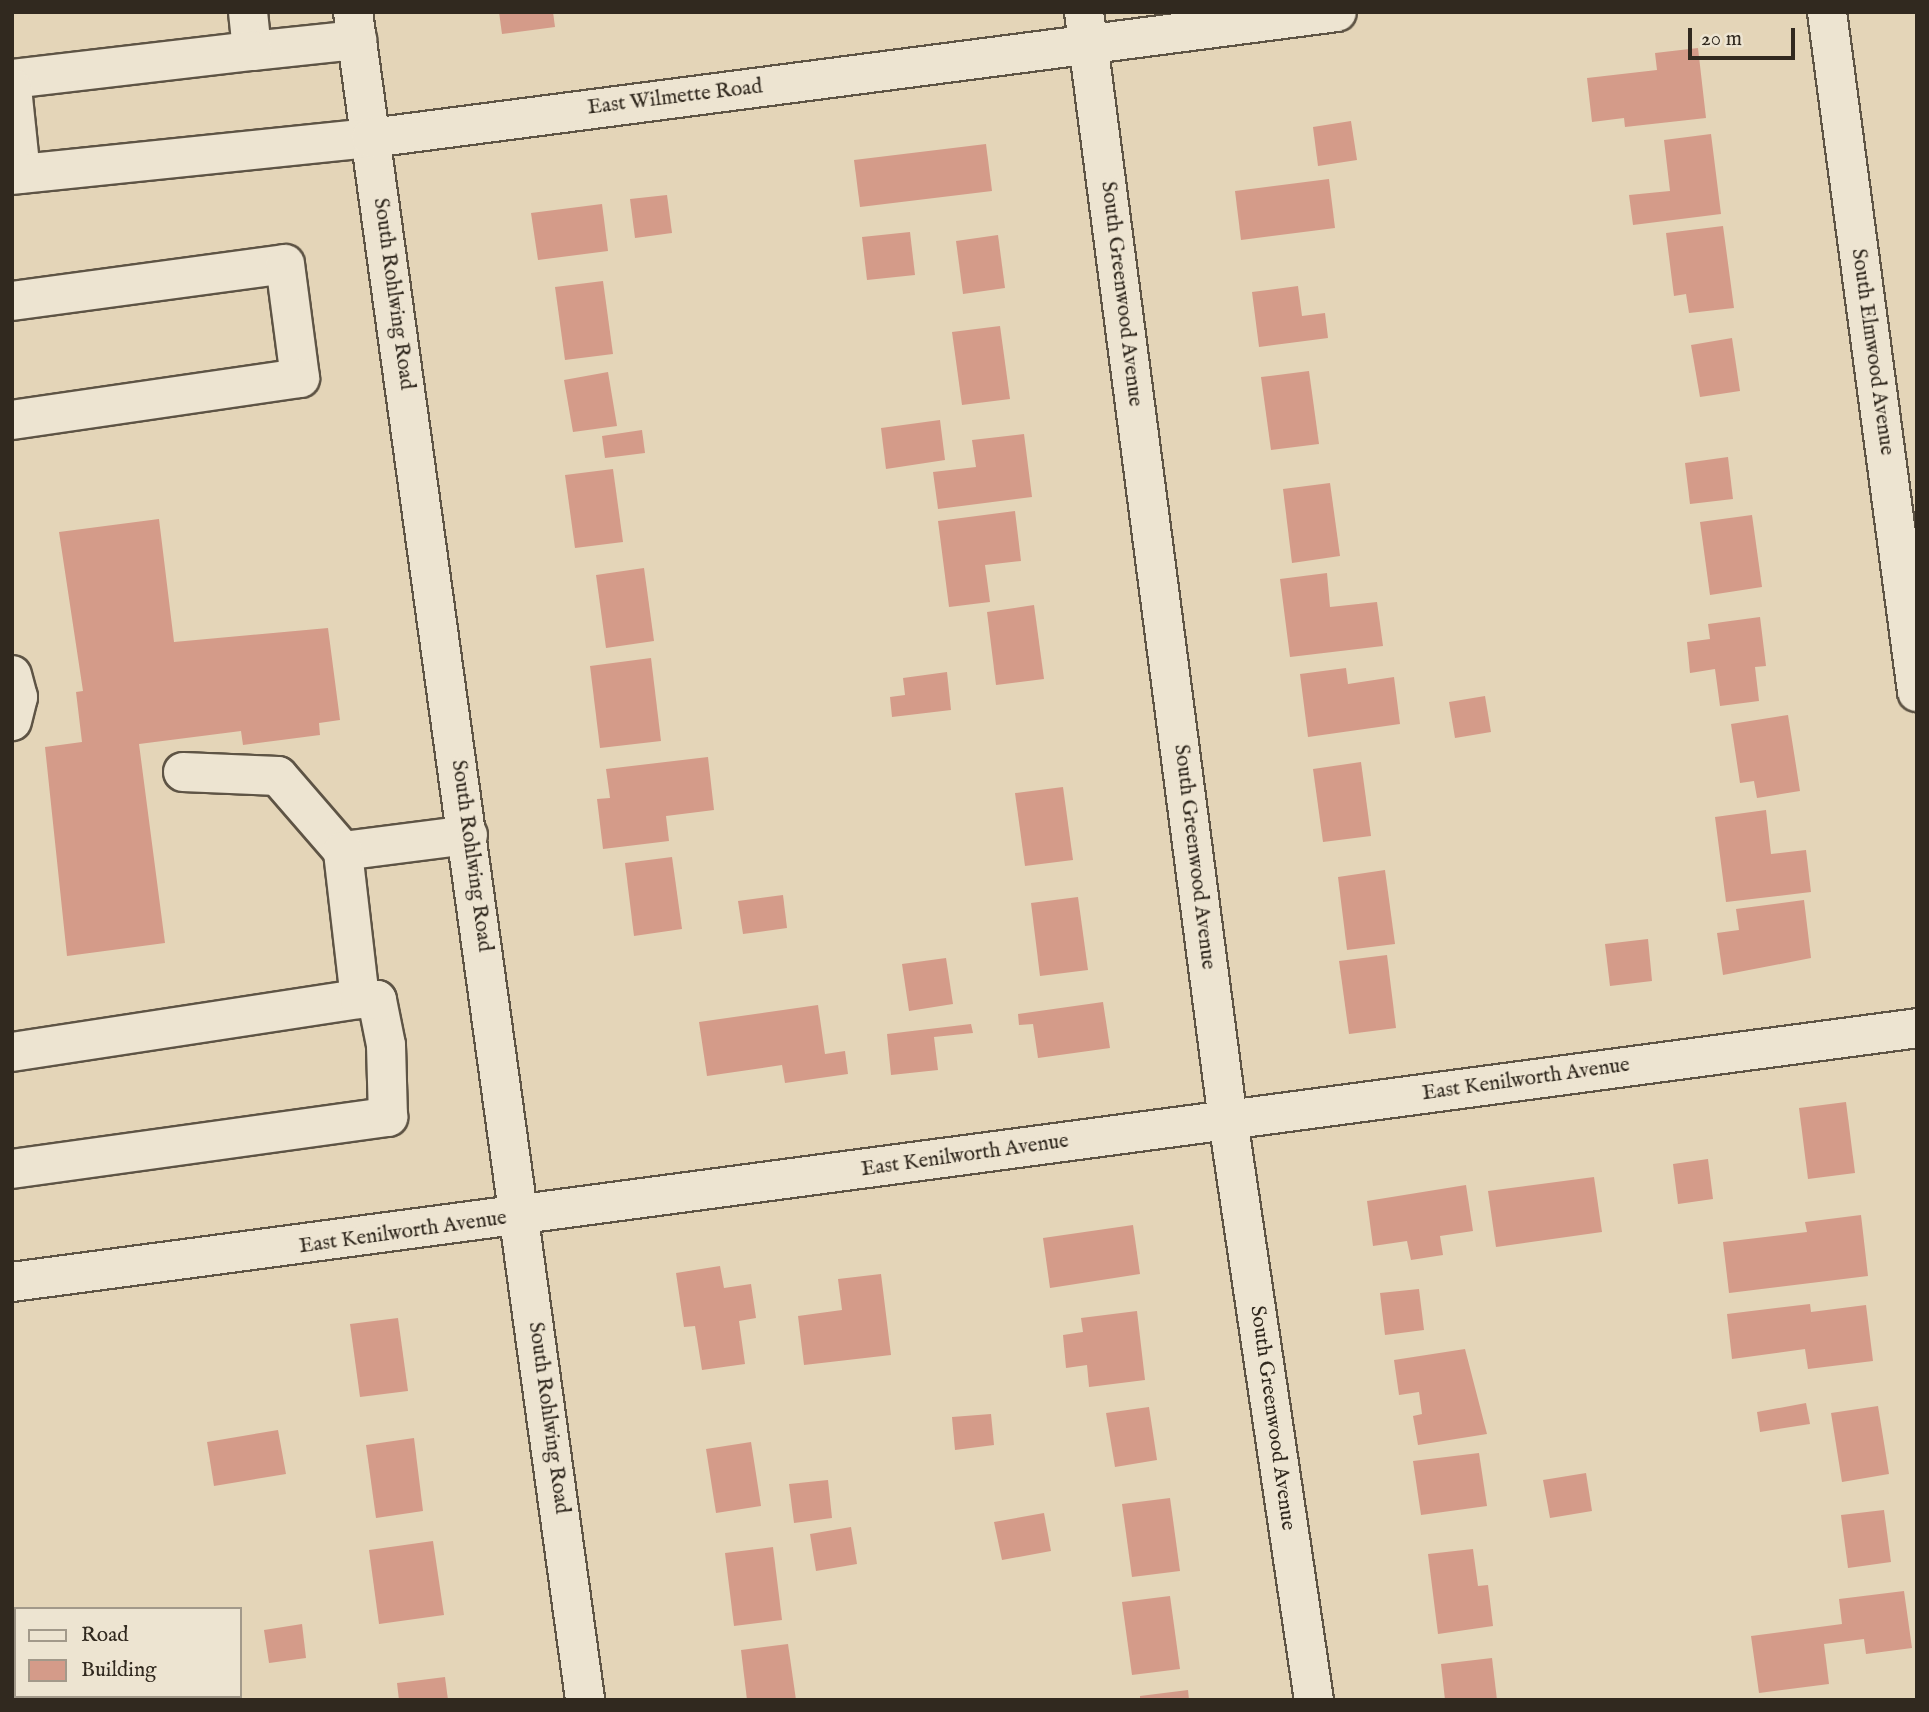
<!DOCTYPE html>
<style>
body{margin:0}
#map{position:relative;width:1929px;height:1712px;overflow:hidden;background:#e4d5b8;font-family:"IM FELL English",serif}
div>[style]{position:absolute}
.building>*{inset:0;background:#d49b89}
.roads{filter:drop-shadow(2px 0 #5e5445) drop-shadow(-2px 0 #5e5445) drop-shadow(0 2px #5e5445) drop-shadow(0 -2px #5e5445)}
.minor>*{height:38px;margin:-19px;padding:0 19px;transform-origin:19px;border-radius:19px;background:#ede4d1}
span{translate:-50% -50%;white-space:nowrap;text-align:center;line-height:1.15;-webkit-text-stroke:6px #ede4d1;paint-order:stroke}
.street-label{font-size:21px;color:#31291f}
.frame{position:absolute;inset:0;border:14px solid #31291f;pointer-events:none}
.legend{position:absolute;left:14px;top:1607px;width:228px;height:91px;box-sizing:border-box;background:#ede4d1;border:2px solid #a2998a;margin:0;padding:9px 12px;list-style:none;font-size:21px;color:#31291f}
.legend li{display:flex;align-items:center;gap:14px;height:35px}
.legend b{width:35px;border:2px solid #a2998a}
.scale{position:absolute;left:1688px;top:28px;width:107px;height:32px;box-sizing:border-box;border:4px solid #31291f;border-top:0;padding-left:9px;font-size:21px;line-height:24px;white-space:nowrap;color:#31291f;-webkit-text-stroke:5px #ede4d1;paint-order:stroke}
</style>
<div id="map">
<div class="building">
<i style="clip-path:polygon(499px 12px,553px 12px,555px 27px,502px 34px)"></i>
<i style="clip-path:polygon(1698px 48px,1706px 118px,1625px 127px,1624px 118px,1592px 122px,1587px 78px,1657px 70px,1655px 53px)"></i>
<i style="clip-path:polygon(1351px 121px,1357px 160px,1318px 166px,1313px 127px)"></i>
<i style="clip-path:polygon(1711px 134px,1721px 214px,1633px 225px,1629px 195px,1670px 191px,1664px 140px)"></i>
<i style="clip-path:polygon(986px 144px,992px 191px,860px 207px,854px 160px)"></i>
<i style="clip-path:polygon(1329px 179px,1335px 228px,1241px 240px,1235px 191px)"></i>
<i style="clip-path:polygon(667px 195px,672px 233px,635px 238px,630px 199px)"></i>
<i style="clip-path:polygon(602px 204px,608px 251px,538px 260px,531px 213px)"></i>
<i style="clip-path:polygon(1723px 226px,1734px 308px,1689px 313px,1686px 294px,1674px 296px,1666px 233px)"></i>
<i style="clip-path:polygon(910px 232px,915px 275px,867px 280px,862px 237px)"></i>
<i style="clip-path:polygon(998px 235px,1005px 288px,963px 294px,956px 241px)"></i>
<i style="clip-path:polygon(603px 281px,613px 354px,565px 360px,555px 287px)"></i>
<i style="clip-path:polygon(1298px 286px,1302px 316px,1325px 313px,1328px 338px,1259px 347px,1252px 292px)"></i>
<i style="clip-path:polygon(1000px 326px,1010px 399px,962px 405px,952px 332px)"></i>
<i style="clip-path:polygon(1732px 338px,1740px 391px,1700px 397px,1691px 345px)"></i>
<i style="clip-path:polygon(1309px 371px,1319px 444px,1271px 450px,1261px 377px)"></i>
<i style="clip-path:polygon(608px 372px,617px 426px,573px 432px,564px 380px)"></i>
<i style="clip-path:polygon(940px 420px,945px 460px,886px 469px,881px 428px)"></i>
<i style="clip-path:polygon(642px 430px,645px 453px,605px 458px,602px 436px)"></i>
<i style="clip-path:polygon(1024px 434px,1032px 497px,938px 509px,933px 472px,976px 467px,972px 440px)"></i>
<i style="clip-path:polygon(1728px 457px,1733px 499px,1690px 504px,1685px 463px)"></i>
<i style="clip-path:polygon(613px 469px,623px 542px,575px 548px,565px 475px)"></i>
<i style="clip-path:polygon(1330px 483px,1340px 556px,1292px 563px,1283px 489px)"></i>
<i style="clip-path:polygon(1015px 511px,1021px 561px,985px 565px,990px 602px,949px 607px,938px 521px)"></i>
<i style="clip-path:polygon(1752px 515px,1762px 587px,1710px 595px,1700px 522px)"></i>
<i style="clip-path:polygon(159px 519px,174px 642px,328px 628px,340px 720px,319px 723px,320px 735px,243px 745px,241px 731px,139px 744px,165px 943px,67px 956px,45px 747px,82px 742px,76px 692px,83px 691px,59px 532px)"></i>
<i style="clip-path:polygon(644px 568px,654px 641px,606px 648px,596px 575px)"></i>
<i style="clip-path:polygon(1327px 573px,1330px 607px,1377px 602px,1383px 646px,1290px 657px,1280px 579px)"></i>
<i style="clip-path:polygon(1034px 605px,1044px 679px,996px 685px,987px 612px)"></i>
<i style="clip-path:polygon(1760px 617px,1766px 666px,1755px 667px,1759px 701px,1720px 706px,1715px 669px,1690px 673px,1687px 642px,1710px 639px,1708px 624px)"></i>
<i style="clip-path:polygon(651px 658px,661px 741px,600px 748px,590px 666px)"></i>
<i style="clip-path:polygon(1346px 668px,1348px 684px,1394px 677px,1400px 724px,1308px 737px,1300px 674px)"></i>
<i style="clip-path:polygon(947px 672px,951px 710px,892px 717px,890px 697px,905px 695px,903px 678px)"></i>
<i style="clip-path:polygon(1485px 696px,1491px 732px,1455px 738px,1449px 702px)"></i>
<i style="clip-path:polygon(1788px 715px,1800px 791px,1757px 798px,1754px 781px,1740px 783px,1731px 724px)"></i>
<i style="clip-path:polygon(708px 757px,714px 810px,666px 816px,669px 841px,603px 849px,597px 799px,610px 798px,606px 769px)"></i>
<i style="clip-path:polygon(1361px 762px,1371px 836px,1323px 842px,1313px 769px)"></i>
<i style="clip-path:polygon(1063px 787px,1073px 860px,1025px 866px,1015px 793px)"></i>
<i style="clip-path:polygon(1766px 810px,1771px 854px,1806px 850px,1811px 892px,1726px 902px,1715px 817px)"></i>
<i style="clip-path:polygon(672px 857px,682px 929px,634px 936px,625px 863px)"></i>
<i style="clip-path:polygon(1385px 870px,1395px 944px,1347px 950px,1338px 877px)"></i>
<i style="clip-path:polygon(783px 895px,787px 928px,743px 934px,738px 901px)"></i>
<i style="clip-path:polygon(1078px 897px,1088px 970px,1040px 976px,1031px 903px)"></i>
<i style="clip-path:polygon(1804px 900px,1811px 958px,1723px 975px,1717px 933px,1739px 930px,1736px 909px)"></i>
<i style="clip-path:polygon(1648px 939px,1652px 981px,1610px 986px,1605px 944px)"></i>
<i style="clip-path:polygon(1387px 955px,1396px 1028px,1349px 1034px,1339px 961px)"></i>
<i style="clip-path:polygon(946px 958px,953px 1004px,909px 1011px,902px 964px)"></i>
<i style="clip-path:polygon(1103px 1002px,1110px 1048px,1038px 1058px,1033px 1024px,1019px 1025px,1018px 1014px)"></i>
<i style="clip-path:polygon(818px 1005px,825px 1054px,845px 1051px,848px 1074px,785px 1083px,782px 1065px,707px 1076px,699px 1022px)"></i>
<i style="clip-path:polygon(971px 1024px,973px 1033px,934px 1037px,938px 1070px,891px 1075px,887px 1034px)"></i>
<i style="clip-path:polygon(1846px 1102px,1855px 1173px,1808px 1179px,1799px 1108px)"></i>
<i style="clip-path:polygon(1708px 1159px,1713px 1199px,1678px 1204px,1673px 1164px)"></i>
<i style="clip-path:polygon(1594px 1177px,1602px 1232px,1496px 1247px,1488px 1191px)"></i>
<i style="clip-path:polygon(1466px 1185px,1473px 1231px,1440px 1236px,1443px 1255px,1411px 1260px,1407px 1241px,1373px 1246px,1367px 1201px)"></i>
<i style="clip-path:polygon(1861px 1215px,1868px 1276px,1729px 1293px,1723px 1242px,1807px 1232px,1805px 1222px)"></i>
<i style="clip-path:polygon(1133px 1225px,1140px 1274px,1050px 1288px,1043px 1238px)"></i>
<i style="clip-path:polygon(720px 1266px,724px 1288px,751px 1284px,756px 1318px,739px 1321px,745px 1364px,702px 1370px,695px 1326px,684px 1327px,676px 1273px)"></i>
<i style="clip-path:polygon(881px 1274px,891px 1355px,804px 1365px,798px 1316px,842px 1310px,838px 1279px)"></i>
<i style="clip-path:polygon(1419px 1289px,1424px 1330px,1385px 1335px,1380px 1293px)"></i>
<i style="clip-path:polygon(1810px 1304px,1811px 1312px,1866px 1305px,1873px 1361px,1808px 1369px,1805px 1349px,1732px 1359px,1727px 1314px)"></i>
<i style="clip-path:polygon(1137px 1311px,1145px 1380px,1089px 1387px,1087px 1365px,1066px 1368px,1063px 1335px,1083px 1332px,1081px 1318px)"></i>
<i style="clip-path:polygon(398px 1318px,408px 1391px,360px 1397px,350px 1324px)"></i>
<i style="clip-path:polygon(1465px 1349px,1487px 1434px,1418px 1445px,1413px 1416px,1422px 1414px,1419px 1392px,1399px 1395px,1394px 1360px)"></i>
<i style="clip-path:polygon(1806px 1403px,1810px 1424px,1760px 1432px,1757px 1412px)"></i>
<i style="clip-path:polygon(1878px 1406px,1889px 1474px,1842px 1482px,1831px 1413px)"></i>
<i style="clip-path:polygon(1149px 1407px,1157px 1460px,1115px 1467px,1106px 1413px)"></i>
<i style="clip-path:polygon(991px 1414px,994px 1445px,955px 1450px,952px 1417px)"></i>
<i style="clip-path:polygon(278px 1430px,286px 1474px,214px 1486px,207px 1442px)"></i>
<i style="clip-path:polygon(414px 1438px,423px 1511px,376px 1518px,366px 1445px)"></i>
<i style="clip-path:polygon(751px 1442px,761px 1506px,716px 1513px,706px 1449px)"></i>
<i style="clip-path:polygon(1479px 1453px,1487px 1506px,1421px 1515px,1413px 1461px)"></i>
<i style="clip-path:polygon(1586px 1473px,1592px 1511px,1550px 1518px,1543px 1480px)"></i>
<i style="clip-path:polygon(828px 1480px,832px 1518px,794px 1523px,789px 1484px)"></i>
<i style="clip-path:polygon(1170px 1498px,1180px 1571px,1132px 1577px,1122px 1504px)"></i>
<i style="clip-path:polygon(1884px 1510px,1891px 1562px,1848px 1568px,1841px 1515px)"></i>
<i style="clip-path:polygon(1044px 1513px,1051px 1551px,1002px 1560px,994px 1522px)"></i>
<i style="clip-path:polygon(851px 1527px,857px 1564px,816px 1571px,810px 1534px)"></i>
<i style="clip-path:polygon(433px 1541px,444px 1615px,379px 1624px,369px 1550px)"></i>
<i style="clip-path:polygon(773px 1547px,782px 1620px,734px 1626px,725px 1553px)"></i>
<i style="clip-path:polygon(1473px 1549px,1478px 1586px,1488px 1585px,1493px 1626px,1438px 1634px,1428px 1554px)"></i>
<i style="clip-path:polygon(1904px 1591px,1912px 1648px,1866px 1654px,1864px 1639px,1824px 1644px,1829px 1684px,1759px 1693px,1751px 1636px,1842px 1624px,1839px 1599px)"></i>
<i style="clip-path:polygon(1170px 1596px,1180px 1669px,1132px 1675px,1122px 1602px)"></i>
<i style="clip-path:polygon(302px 1624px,306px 1658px,269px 1663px,264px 1630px)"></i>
<i style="clip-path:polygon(788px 1644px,796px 1700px,747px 1700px,741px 1650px)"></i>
<i style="clip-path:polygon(1492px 1658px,1497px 1700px,1445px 1700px,1441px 1664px)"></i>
<i style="clip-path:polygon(445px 1677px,448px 1700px,399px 1700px,397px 1683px)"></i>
<i style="clip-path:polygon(1188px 1690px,1189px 1700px,1140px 1700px,1140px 1696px)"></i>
</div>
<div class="roads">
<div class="minor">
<i style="left:248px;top:12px;width:39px;rotate:84deg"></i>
<i style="left:252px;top:51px;width:106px;rotate:-6deg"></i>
<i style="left:353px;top:12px;width:1704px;rotate:82.17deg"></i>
<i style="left:1084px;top:12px;width:1117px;rotate:82.6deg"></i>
<i style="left:1228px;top:1120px;width:586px;rotate:81.57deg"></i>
<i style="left:1827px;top:12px;width:686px;rotate:82.46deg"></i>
<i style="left:12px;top:79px;width:242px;rotate:-6.7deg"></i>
<i style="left:12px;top:88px;width:86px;rotate:84deg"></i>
<i style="left:12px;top:175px;width:361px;rotate:-5.9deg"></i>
<i style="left:371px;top:138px;width:974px;rotate:-7.43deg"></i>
<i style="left:12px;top:301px;width:275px;rotate:-7.7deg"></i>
<i style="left:285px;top:264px;width:115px;rotate:82.5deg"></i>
<i style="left:300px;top:378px;width:291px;rotate:171.7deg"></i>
<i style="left:12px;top:675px;width:23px;rotate:75deg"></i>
<i style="left:18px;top:697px;width:25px;rotate:104deg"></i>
<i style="left:183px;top:772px;width:95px;rotate:2.4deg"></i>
<i style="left:278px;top:776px;width:99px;rotate:49.1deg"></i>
<i style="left:343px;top:851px;width:126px;rotate:-7.3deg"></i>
<i style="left:12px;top:1052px;width:352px;rotate:-8.7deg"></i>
<i style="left:360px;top:999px;width:149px;rotate:-96.6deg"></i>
<i style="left:12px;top:1169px;width:380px;rotate:-7.9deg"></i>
<i style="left:388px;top:1117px;width:72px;rotate:-91.6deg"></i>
<i style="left:386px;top:1045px;width:46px;rotate:-101.3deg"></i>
<i style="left:377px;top:1000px;width:17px;rotate:-177deg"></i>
<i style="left:12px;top:1282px;width:1922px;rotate:-7.59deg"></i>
</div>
</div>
<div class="street-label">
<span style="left:675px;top:98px;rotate:-7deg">East Wilmette Road</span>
<span style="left:393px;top:294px;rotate:82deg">South Rohlwing Road</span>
<span style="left:1121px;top:294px;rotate:83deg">South Greenwood Avenue</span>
<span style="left:1872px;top:352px;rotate:82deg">South Elmwood Avenue</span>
<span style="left:471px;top:856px;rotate:82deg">South Rohlwing Road</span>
<span style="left:1194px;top:857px;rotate:83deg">South Greenwood Avenue</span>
<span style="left:1526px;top:1080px;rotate:-8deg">East Kenilworth Avenue</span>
<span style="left:965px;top:1156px;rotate:-8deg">East Kenilworth Avenue</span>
<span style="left:403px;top:1233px;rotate:-8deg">East Kenilworth Avenue</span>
<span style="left:548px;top:1418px;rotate:82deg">South Rohlwing Road</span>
<span style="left:1272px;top:1418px;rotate:82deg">South Greenwood Avenue</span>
</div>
<div class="frame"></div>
<ul class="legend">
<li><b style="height:9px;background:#ede4d1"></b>Road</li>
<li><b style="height:19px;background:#d49b89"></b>Building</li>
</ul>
<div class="scale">20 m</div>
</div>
